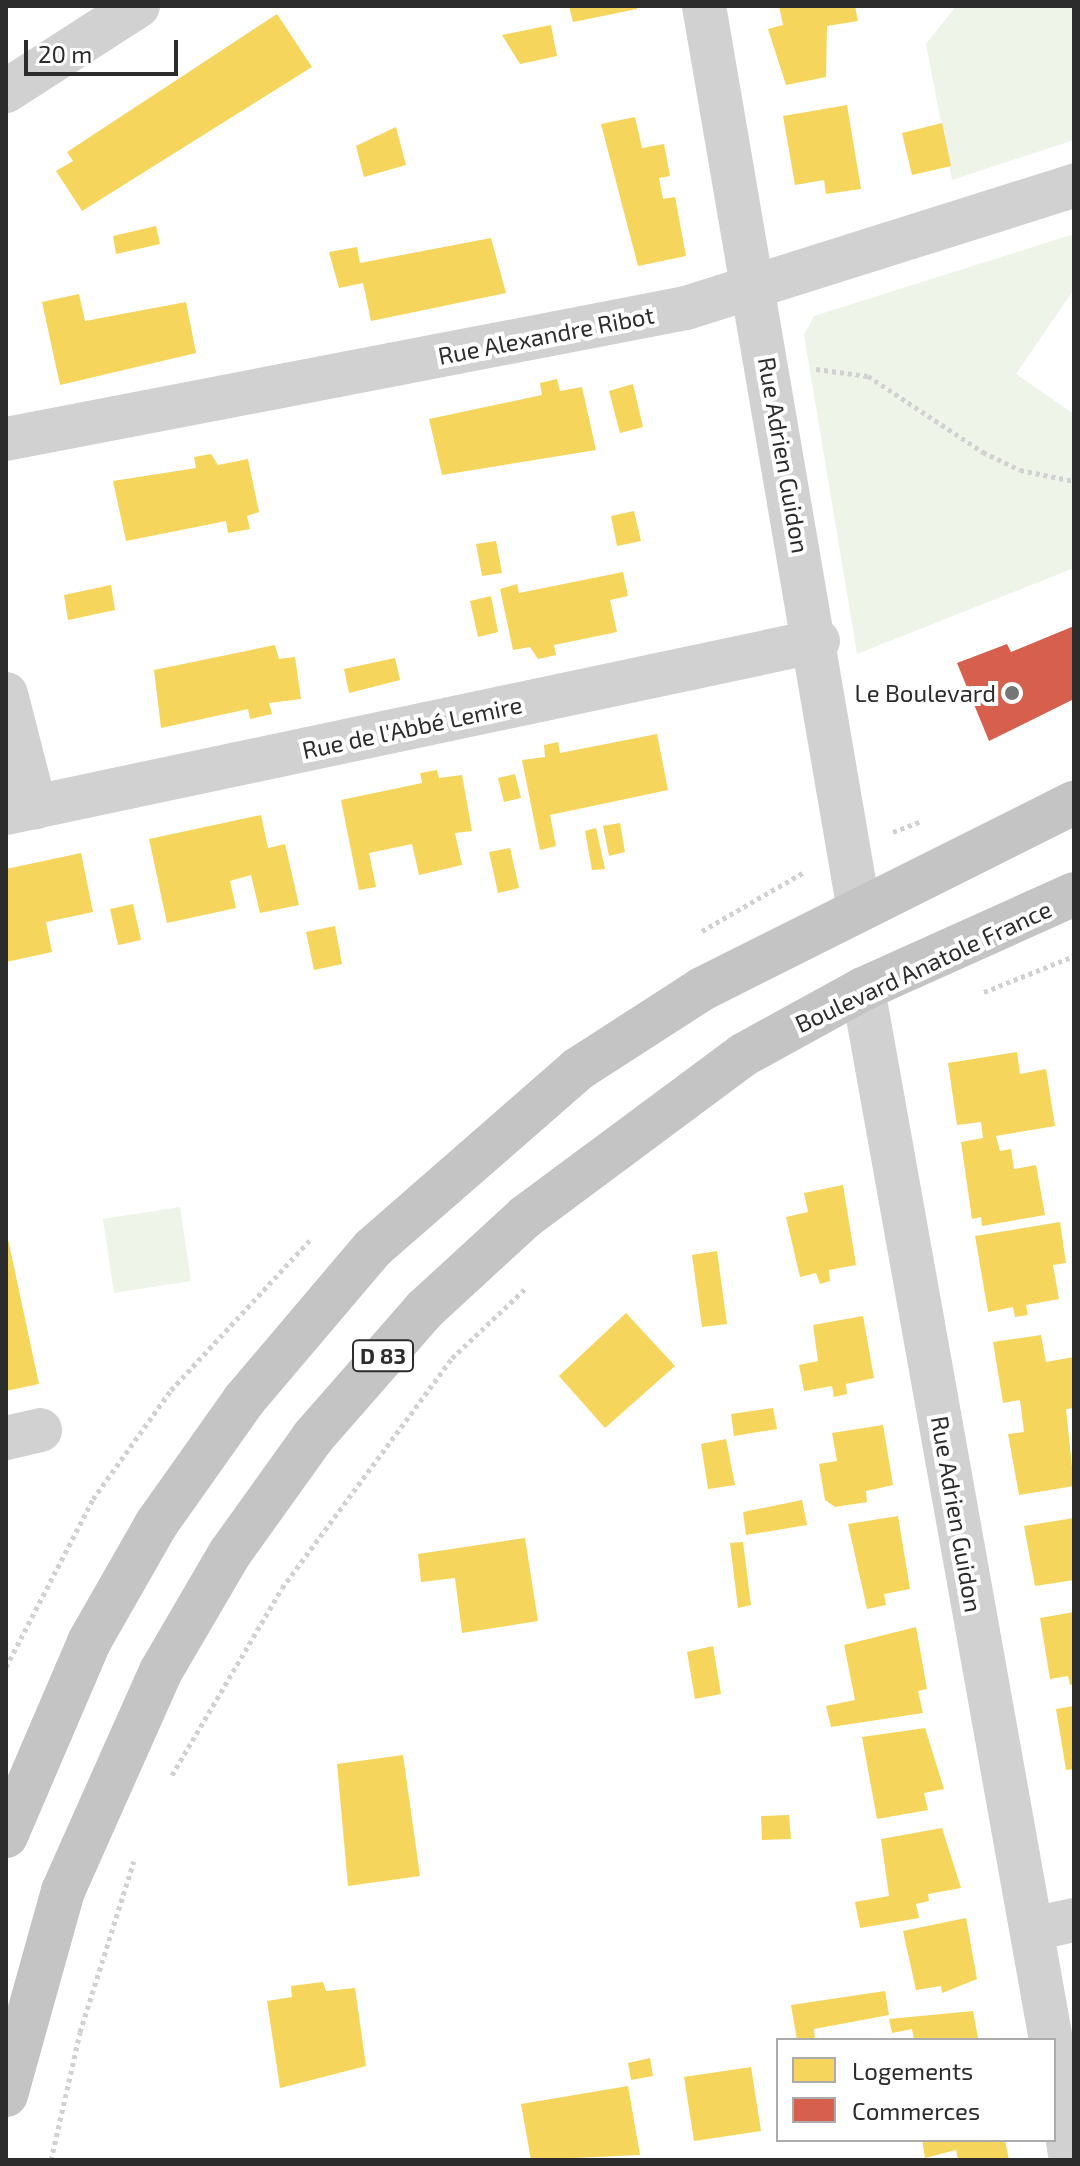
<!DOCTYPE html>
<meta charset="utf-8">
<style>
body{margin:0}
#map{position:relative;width:1080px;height:2166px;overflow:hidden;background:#fff;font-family:"Exo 2",sans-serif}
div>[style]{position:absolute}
.green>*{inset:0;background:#eff4e9}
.homes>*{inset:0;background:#f6d55c}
.shops>*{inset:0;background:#d6604d}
.path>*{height:5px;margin-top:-2.5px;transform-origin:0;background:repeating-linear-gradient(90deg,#d1d1d1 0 4px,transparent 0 8px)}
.minor>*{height:44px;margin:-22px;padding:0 22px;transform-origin:22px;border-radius:22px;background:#d1d1d1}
.major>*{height:44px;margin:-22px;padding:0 22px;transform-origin:22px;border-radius:22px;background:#c4c4c4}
.dots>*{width:22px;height:22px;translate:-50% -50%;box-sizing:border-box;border:4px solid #fff;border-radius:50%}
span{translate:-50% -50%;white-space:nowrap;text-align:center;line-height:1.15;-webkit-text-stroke:8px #fff;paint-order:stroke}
.shield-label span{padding:2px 6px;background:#fff;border:2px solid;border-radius:6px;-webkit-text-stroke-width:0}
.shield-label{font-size:22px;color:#2c2c2c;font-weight:700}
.street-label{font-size:24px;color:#2c2c2c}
.poi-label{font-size:24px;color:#2c2c2c}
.right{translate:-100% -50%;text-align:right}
.frame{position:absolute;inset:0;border:8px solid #2c2c2c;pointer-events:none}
.legend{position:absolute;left:776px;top:2038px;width:280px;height:104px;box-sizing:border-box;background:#fff;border:2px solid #ababab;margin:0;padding:10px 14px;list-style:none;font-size:24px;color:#2c2c2c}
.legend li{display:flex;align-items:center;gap:16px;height:40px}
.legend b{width:40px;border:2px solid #ababab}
.scale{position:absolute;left:24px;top:40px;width:154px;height:36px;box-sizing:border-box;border:4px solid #2c2c2c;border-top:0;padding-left:10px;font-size:24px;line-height:28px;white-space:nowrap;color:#2c2c2c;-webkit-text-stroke:6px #fff;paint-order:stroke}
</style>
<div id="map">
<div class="green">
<i style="clip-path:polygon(956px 6px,1074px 6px,1074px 140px,952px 180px,926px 44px)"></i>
<i style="clip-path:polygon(1074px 234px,1074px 289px,1016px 374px,1074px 414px,1074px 568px,857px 654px,804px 335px,814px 316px)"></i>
<i style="clip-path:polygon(180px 1207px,191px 1281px,114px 1293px,103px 1219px)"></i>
</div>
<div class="homes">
<i style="clip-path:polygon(569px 6px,636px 6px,637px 9px,573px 22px)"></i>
<i style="clip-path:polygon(779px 6px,855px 6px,858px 21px,827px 26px,826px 77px,786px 85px,768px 29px,783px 25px)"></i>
<i style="clip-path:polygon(277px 14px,312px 67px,82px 211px,56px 171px,73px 161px,67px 152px)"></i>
<i style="clip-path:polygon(551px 25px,557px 56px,520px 64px,502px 35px)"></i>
<i style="clip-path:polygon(847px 105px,861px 189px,826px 194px,824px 180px,795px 185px,783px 116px)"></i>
<i style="clip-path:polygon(635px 117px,642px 148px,664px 144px,670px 176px,659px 178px,663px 199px,675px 197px,686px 256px,638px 266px,601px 124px)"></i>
<i style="clip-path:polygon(942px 123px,951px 166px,912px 175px,902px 133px)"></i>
<i style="clip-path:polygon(396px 127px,406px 165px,364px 177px,356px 146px)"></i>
<i style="clip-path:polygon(156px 226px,160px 244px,116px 254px,113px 236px)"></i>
<i style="clip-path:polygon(491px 238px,506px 293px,371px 321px,363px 283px,339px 288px,329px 252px,357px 247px,360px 263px)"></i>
<i style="clip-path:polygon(79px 294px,85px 321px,186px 302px,196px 353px,60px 385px,42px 302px)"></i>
<i style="clip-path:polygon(557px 379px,560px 391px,582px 387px,596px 450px,442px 475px,429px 419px,542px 395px,540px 383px)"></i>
<i style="clip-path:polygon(633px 384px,643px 427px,620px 433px,609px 391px)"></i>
<i style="clip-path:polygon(211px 454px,218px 465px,248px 459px,259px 512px,247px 516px,250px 529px,228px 533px,226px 521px,126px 541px,113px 481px,196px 468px,194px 457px)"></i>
<i style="clip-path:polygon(634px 511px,641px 541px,617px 546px,611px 516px)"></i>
<i style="clip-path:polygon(496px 541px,502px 573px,482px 576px,476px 544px)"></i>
<i style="clip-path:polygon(623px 572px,628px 596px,610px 600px,617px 632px,554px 645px,556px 655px,538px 659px,530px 647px,513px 650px,500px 589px,517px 584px,519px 593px)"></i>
<i style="clip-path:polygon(111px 585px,115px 610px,68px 620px,64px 595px)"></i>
<i style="clip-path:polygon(491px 596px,498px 632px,478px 637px,470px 601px)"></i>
<i style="clip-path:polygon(275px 645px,279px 659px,295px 657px,301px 699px,269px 703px,272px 714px,250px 719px,248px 709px,161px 728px,154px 670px)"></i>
<i style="clip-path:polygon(395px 658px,400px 680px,349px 693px,344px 669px)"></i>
<i style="clip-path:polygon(657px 734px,668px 790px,550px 815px,556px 846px,540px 850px,522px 760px,545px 757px,544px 745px,558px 742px,560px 753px)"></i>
<i style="clip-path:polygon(437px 770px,439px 778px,462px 775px,472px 831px,455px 833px,462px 865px,419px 875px,412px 844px,369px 853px,376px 887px,359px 890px,341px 800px,422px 783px,420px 773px)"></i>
<i style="clip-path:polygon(515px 774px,521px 798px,504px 802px,498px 778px)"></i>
<i style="clip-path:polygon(261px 815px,268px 848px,285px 844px,299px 905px,260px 913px,251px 875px,230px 881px,236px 908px,167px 923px,149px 839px)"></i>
<i style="clip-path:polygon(620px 823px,625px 852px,609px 856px,603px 826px)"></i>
<i style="clip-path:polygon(596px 828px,605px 869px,592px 870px,585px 831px)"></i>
<i style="clip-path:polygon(510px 848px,519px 888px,498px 893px,489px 852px)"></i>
<i style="clip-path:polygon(81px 853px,93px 912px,46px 922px,52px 952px,6px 962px,6px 869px)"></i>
<i style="clip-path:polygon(133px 904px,141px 940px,118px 945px,110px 909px)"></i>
<i style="clip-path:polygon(335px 926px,342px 964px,314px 970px,306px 932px)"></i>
<i style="clip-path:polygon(1017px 1052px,1020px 1074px,1046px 1069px,1055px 1126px,996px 1136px,1000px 1151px,1011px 1149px,1014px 1169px,1036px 1165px,1045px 1215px,982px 1226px,981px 1217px,972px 1219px,961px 1142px,983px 1138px,981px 1122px,957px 1125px,948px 1063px)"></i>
<i style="clip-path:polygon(843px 1185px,856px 1265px,829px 1270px,830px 1281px,820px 1284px,816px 1273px,800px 1277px,786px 1217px,808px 1212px,804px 1193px)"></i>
<i style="clip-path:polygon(1060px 1222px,1066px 1263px,1053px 1265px,1059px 1299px,1026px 1305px,1028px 1315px,1015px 1317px,1013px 1307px,988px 1312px,975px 1236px)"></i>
<i style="clip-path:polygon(6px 1230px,39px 1384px,6px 1391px)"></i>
<i style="clip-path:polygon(717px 1251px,727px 1324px,702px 1327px,692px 1255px)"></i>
<i style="clip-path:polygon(626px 1313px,675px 1366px,605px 1428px,559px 1376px)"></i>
<i style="clip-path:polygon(863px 1316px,874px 1378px,846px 1384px,847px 1394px,834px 1397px,832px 1386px,804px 1391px,799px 1365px,818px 1361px,813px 1325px)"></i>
<i style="clip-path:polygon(1041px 1335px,1046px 1362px,1074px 1357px,1074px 1408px,1066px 1409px,1074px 1486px,1019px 1495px,1008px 1434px,1024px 1432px,1020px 1400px,1003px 1403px,993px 1342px)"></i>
<i style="clip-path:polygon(773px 1408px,777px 1429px,734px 1436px,731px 1414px)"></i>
<i style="clip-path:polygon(883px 1425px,893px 1485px,866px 1491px,867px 1502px,835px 1507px,825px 1500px,819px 1464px,837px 1461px,832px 1433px)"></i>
<i style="clip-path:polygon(726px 1439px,735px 1485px,708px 1489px,701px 1444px)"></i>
<i style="clip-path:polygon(802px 1500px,807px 1525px,746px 1535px,743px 1512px)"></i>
<i style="clip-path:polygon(898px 1516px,910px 1589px,884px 1594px,886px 1605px,867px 1609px,848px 1524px)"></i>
<i style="clip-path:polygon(1074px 1518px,1074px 1580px,1035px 1586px,1024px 1526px)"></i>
<i style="clip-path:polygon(525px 1538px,538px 1621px,462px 1633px,455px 1578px,421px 1582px,418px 1554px)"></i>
<i style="clip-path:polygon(743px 1542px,751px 1605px,738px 1608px,730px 1543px)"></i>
<i style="clip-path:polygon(1074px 1612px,1074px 1684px,1070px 1685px,1068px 1676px,1050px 1679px,1040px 1618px)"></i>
<i style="clip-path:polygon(916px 1627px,927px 1689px,918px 1691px,923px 1713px,831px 1727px,826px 1706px,855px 1700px,844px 1645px)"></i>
<i style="clip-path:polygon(713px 1646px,721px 1694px,695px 1699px,687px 1652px)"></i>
<i style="clip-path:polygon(1074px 1706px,1074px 1769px,1066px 1770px,1056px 1709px)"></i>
<i style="clip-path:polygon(925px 1728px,944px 1789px,924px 1793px,928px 1810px,877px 1819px,862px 1737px)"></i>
<i style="clip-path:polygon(403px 1755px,420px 1876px,348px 1886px,337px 1764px)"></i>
<i style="clip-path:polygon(789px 1815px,791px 1839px,762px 1840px,761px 1816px)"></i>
<i style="clip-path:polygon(942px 1828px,961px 1888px,928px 1894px,929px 1901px,916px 1904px,919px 1918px,860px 1928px,855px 1902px,889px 1896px,881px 1839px)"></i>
<i style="clip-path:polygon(966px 1918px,977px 1979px,942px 1993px,941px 1986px,916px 1990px,903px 1931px)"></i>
<i style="clip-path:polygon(323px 1982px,326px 1991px,355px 1988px,366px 2066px,280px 2088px,267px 2001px,292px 1997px,291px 1986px)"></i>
<i style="clip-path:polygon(885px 1991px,889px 2015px,814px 2029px,815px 2040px,797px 2040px,791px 2005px)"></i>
<i style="clip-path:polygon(973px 2011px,978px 2038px,987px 2040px,914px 2040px,912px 2029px,892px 2033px,889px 2019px)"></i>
<i style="clip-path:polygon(650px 2058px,653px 2076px,631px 2080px,628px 2063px)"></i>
<i style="clip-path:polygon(751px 2067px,761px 2131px,694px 2141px,684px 2077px)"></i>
<i style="clip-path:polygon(628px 2086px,640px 2155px,531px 2160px,521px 2104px)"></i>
<i style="clip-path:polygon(922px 2140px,1005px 2140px,1009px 2160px,958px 2160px,956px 2150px,925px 2158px)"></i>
</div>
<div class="shops">
<i style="clip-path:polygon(1074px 626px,1074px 699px,989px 741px,957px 663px,1007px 644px,1011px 652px)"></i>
</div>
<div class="path">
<i style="left:816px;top:369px;width:52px;rotate:7.7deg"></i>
<i style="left:868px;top:376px;width:138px;rotate:33.5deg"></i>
<i style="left:983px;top:452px;width:41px;rotate:25.9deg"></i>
<i style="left:1020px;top:470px;width:55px;rotate:11.5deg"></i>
<i style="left:893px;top:832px;width:30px;rotate:-21deg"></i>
<i style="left:702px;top:931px;width:118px;rotate:-30deg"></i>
<i style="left:984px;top:992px;width:97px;rotate:-21.8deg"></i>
<i style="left:6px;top:1667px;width:189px;rotate:-62.6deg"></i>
<i style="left:93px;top:1499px;width:134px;rotate:-54.4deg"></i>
<i style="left:171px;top:1390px;width:207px;rotate:-47.2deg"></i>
<i style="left:172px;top:1775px;width:217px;rotate:-59.5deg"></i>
<i style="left:282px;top:1588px;width:286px;rotate:-53.5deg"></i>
<i style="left:452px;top:1358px;width:103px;rotate:-43.4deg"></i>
<i style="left:51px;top:2160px;width:131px;rotate:-77.2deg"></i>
<i style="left:80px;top:2032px;width:179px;rotate:-72.5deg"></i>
</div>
<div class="minor">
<i style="left:704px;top:6px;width:912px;rotate:80.28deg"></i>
<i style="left:6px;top:91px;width:157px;rotate:-32.8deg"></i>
<i style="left:6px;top:439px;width:693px;rotate:-10.9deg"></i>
<i style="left:686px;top:308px;width:407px;rotate:-17.5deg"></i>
<i style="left:6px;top:694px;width:117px;rotate:75.6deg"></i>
<i style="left:6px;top:813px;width:830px;rotate:-11.96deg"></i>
<i style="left:863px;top:989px;width:1068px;rotate:79.86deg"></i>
<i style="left:6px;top:1438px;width:35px;rotate:-13deg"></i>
<i style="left:1032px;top:1929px;width:43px;rotate:-12.1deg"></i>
<i style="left:1054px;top:2057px;width:104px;rotate:80.6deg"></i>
</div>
<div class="major">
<i style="left:6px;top:1836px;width:211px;rotate:-66.8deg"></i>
<i style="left:89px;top:1642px;width:137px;rotate:-60.3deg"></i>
<i style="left:157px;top:1523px;width:151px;rotate:-54.7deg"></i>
<i style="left:244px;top:1400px;width:199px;rotate:-49.7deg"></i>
<i style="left:373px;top:1248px;width:272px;rotate:-41.1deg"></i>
<i style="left:578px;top:1069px;width:148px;rotate:-32.8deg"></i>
<i style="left:702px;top:989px;width:416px;rotate:-26.6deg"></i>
<i style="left:6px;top:2095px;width:212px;rotate:-74.4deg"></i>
<i style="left:63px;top:1891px;width:241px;rotate:-66deg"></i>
<i style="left:161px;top:1671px;width:137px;rotate:-59.7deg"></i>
<i style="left:230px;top:1553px;width:143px;rotate:-54.4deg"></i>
<i style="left:313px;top:1437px;width:170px;rotate:-48.8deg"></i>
<i style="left:425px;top:1309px;width:136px;rotate:-42.6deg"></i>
<i style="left:525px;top:1217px;width:272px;rotate:-36.6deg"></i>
<i style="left:743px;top:1055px;width:137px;rotate:-28.8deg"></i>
<i style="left:863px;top:989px;width:231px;rotate:-24.2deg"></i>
</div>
<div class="dots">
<i style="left:1012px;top:693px;background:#767676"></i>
</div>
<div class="shield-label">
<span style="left:383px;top:1356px">D 83</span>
</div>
<div class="street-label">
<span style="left:546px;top:335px;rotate:-11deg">Rue Alexandre Ribot</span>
<span style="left:784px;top:455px;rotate:80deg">Rue Adrien Guidon</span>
<span style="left:412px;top:727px;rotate:-12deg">Rue de l'Abbé Lemire</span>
<span style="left:923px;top:966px;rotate:-25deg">Boulevard Anatole France</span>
<span style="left:957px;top:1514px;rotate:80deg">Rue Adrien Guidon</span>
</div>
<div class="poi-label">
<span class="right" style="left:996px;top:693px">Le Boulevard</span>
</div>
<div class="frame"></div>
<ul class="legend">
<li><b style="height:22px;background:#f6d55c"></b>Logements</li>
<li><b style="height:22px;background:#d6604d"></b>Commerces</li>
</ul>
<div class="scale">20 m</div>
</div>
